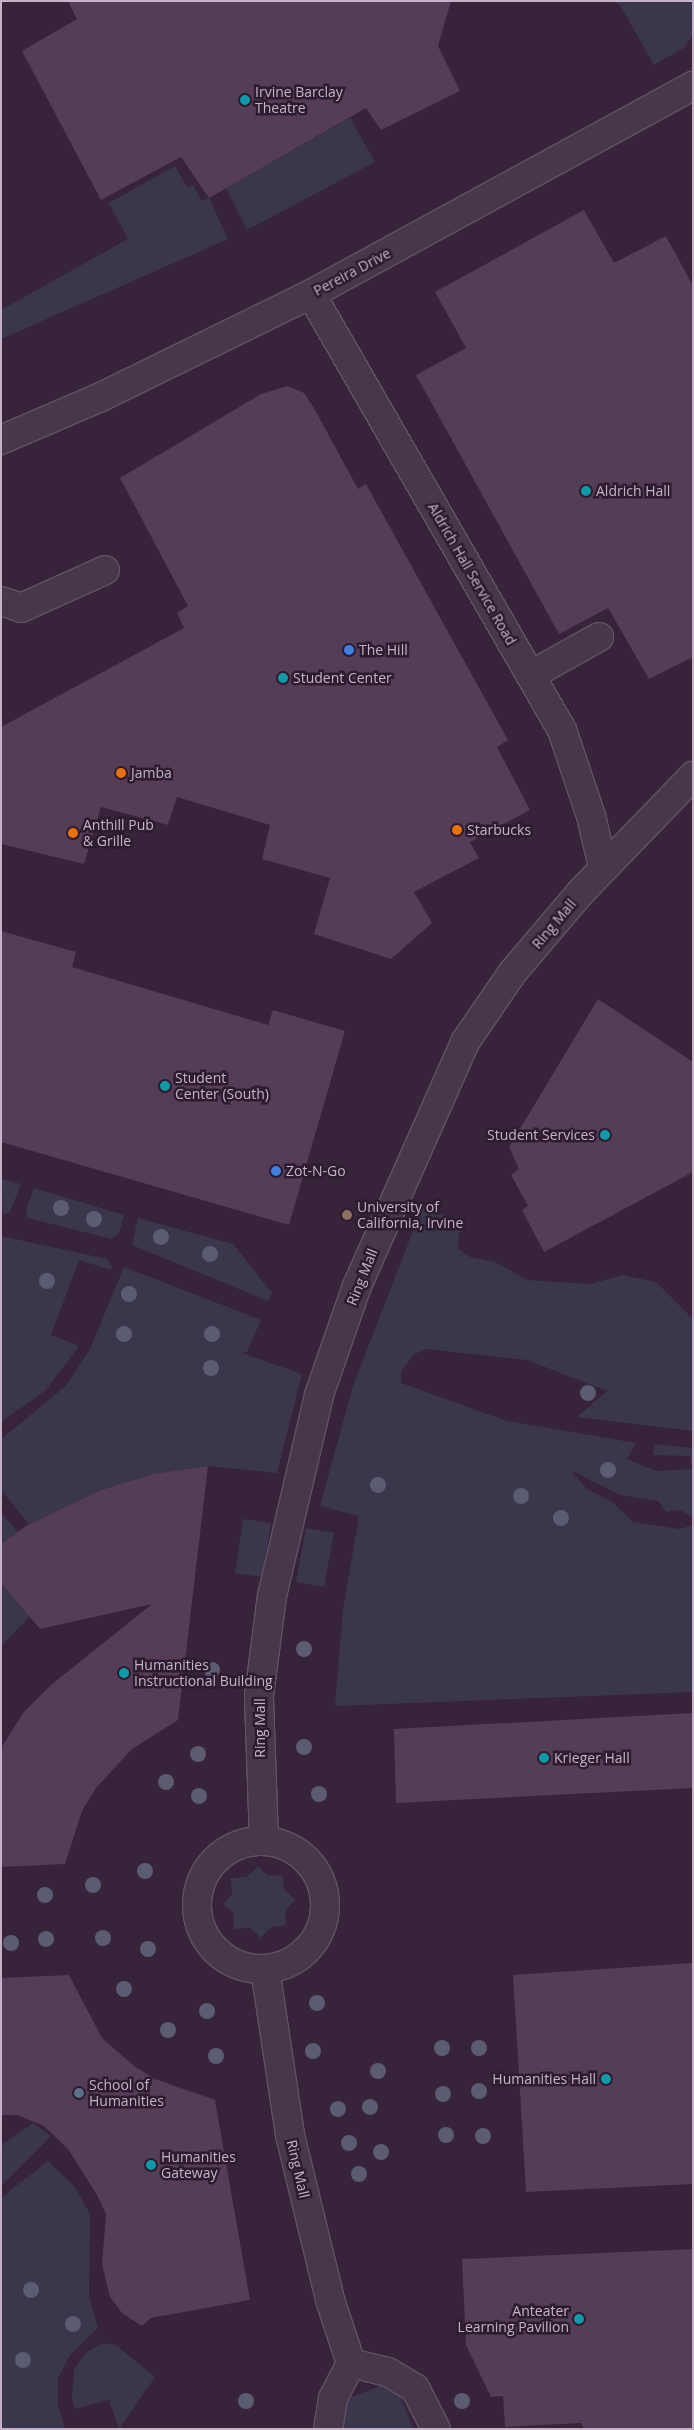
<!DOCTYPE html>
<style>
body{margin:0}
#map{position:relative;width:694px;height:2430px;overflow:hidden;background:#37233a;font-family:"Open Sans",sans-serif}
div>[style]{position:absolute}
.green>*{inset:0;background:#3a374d}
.building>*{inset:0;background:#553c57}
.roads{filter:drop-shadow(1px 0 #635265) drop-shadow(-1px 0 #635265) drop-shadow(0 1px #635265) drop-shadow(0 -1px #635265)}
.minor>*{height:28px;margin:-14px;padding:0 14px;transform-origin:14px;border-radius:14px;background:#48364a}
.minor>.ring{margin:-14px;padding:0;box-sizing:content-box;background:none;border:28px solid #48364a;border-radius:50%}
.trees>*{width:16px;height:16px;margin:-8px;border-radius:50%;background:#5b5c72}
.dots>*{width:14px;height:14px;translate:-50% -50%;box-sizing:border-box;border:2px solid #2d1c2f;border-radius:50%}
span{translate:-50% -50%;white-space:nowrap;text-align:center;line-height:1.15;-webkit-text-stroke:5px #2d1c2f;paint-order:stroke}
.poi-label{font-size:14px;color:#c5b2c6}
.left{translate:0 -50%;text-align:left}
.right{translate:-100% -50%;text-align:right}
.street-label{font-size:14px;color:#c5b2c6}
.frame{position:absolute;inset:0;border:2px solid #c5b2c6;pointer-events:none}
</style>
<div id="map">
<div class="green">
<i style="clip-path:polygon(693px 1px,693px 34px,685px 47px,654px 65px,620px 5px,614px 2px)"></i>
<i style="clip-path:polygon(350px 118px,375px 162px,247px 230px,226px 188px)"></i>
<i style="clip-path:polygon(175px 166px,187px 187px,193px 185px,202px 201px,209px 198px,228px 239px,1px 339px,1px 310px,128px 239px,109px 203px)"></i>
<i style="clip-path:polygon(1px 1179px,21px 1184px,10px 1212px,3px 1215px)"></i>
<i style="clip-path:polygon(34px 1188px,124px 1215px,119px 1233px,112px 1239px,28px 1218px,26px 1210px)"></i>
<i style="clip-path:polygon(423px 1205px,464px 1224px,459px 1233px,458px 1249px,470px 1257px,495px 1262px,527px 1280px,591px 1284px,622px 1275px,656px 1282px,693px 1319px,693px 1431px,577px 1417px,607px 1391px,527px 1360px,426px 1349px,413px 1355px,401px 1372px,401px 1383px,507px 1421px,636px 1443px,627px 1459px,656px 1471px,692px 1469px,690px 1456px,653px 1455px,655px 1444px,693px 1448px,693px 1517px,680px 1510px,666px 1512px,658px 1501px,621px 1495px,570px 1470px,587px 1489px,612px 1502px,633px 1522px,680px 1529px,693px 1525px,693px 1692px,335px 1706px,343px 1610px,359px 1516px,320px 1506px,353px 1386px)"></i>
<i style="clip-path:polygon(138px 1218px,233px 1244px,272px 1293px,268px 1301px,132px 1245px)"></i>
<i style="clip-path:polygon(1px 1236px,107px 1259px,112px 1267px,111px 1270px,79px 1260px,51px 1335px,79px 1346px,46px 1390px,1px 1422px)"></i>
<i style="clip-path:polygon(124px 1267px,261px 1320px,247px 1352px,242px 1353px,302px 1374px,277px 1473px,208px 1466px,153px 1474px,98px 1491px,29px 1524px,1px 1490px,1px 1439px,66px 1386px,90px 1349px)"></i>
<i style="clip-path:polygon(1px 1513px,18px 1532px,1px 1545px)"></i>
<i style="clip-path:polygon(243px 1519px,271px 1523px,262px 1577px,235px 1573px)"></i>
<i style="clip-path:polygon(306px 1528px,334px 1533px,324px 1587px,296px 1582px)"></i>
<i style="clip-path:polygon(1px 1583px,30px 1616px,1px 1646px)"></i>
<i style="clip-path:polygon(258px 1866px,268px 1876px,283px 1875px,284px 1889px,295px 1900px,285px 1911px,286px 1925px,271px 1927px,261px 1938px,250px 1928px,234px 1929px,233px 1912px,223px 1904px,232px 1894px,231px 1878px,247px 1877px)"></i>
<i style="clip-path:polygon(33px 2123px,51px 2136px,1px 2186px,1px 2145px)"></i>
<i style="clip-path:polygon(48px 2161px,74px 2186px,90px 2214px,89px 2296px,98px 2328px,70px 2355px,58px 2378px,58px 2405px,65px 2429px,1px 2429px,1px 2198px)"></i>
<i style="clip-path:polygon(103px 2343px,116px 2345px,155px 2377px,119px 2429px,109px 2400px,75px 2409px,72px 2399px,74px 2369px,87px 2352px)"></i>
<i style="clip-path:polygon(394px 2380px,413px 2429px,343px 2429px,333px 2405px)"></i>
</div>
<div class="building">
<i style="clip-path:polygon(68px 1px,451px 1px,438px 46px,460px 91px,381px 130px,366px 108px,209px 198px,181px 157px,101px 200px,22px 51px,77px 19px)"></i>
<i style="clip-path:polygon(584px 210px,614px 263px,666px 236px,693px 286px,693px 657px,649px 679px,608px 608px,559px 634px,416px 375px,466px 348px,435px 292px)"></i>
<i style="clip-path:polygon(288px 386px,304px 393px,314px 408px,358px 489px,366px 484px,508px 740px,497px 747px,530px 810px,470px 842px,479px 858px,414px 892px,432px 923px,391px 959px,314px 934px,330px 878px,262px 859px,270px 825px,177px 797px,168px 825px,101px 807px,84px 864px,1px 844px,1px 727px,184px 628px,177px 613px,188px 606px,120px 478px,261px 394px)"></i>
<i style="clip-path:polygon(1px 931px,76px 952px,72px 967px,268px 1025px,273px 1010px,345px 1031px,289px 1225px,1px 1142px)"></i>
<i style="clip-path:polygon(598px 999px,693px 1062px,693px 1172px,544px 1252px,522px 1210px,528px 1206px,511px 1175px,519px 1169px,509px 1147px)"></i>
<i style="clip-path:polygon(208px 1466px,178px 1720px,132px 1749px,96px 1788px,82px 1811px,65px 1864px,1px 1867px,1px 1748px,23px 1713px,51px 1685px,152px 1604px,40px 1629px,1px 1583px,1px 1544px,26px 1526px,98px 1491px,153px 1474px)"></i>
<i style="clip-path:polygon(693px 1713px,693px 1788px,396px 1803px,394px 1729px)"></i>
<i style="clip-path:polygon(693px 1963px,693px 2184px,526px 2192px,513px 1975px)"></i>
<i style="clip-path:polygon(69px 1975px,102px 2038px,134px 2066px,155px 2079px,215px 2100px,250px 2300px,151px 2318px,142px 2326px,122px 2313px,110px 2297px,102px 2264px,106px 2214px,97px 2195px,68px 2149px,44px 2126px,17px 2115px,1px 2115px,1px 1978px)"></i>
<i style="clip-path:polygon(693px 2249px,693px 2429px,584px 2429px,581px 2423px,505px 2427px,503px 2396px,491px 2397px,466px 2345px,462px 2259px)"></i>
</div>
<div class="roads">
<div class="minor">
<i style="left:311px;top:294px;width:503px;rotate:60.07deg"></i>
<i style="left:562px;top:730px;width:91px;rotate:71.4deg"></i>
<i style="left:591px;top:816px;width:52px;rotate:76.8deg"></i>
<i style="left:1px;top:440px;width:109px;rotate:-23.3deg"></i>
<i style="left:101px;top:397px;width:234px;rotate:-26.1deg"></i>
<i style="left:311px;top:294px;width:435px;rotate:-28.6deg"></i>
<i style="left:1px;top:601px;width:21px;rotate:19deg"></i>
<i style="left:21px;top:608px;width:92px;rotate:-24.3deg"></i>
<i style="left:531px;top:675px;width:78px;rotate:-29.2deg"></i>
<i style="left:264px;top:1841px;width:145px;rotate:-92deg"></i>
<i style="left:259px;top:1696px;width:101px;rotate:-82.6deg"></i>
<i style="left:272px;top:1596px;width:206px;rotate:-76.8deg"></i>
<i style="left:319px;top:1395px;width:115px;rotate:-70.8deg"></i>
<i style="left:357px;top:1286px;width:267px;rotate:-66.1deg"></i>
<i style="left:465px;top:1042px;width:85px;rotate:-55.6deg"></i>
<i style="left:513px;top:972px;width:104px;rotate:-49.7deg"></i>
<i style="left:580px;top:893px;width:163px;rotate:-46deg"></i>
<i class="ring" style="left:197px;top:1841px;width:100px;height:100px"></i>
<i style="left:265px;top:1969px;width:168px;rotate:81.4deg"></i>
<i style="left:290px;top:2135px;width:173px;rotate:76.3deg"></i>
<i style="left:331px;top:2303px;width:63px;rotate:71.6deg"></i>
<i style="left:351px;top:2363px;width:39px;rotate:117deg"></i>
<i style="left:333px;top:2398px;width:31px;rotate:99deg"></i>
<i style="left:351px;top:2363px;width:38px;rotate:14deg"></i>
<i style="left:388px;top:2372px;width:31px;rotate:31deg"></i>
<i style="left:415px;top:2388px;width:46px;rotate:62.9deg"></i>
</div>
</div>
<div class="trees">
<i style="left:61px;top:1208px"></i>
<i style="left:94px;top:1219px"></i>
<i style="left:161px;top:1237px"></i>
<i style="left:210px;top:1254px"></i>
<i style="left:47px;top:1281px"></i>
<i style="left:129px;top:1294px"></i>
<i style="left:124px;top:1334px"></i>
<i style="left:212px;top:1334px"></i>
<i style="left:211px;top:1368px"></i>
<i style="left:588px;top:1393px"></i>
<i style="left:608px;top:1470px"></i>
<i style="left:378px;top:1485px"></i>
<i style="left:521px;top:1496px"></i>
<i style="left:561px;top:1518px"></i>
<i style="left:304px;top:1649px"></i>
<i style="left:212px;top:1670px"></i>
<i style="left:304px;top:1747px"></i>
<i style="left:198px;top:1754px"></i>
<i style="left:166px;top:1782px"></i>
<i style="left:319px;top:1794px"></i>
<i style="left:199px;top:1796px"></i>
<i style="left:145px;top:1871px"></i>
<i style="left:93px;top:1885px"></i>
<i style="left:45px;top:1895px"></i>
<i style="left:103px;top:1938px"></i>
<i style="left:46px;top:1939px"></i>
<i style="left:11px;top:1943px"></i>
<i style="left:148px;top:1949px"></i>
<i style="left:124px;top:1989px"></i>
<i style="left:317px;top:2003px"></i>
<i style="left:207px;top:2011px"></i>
<i style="left:168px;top:2030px"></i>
<i style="left:442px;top:2048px"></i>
<i style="left:479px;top:2048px"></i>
<i style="left:313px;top:2051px"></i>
<i style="left:216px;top:2056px"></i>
<i style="left:378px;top:2071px"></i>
<i style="left:479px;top:2091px"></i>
<i style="left:443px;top:2094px"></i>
<i style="left:370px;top:2107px"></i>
<i style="left:338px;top:2109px"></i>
<i style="left:446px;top:2135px"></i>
<i style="left:483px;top:2136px"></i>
<i style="left:349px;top:2143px"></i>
<i style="left:381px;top:2152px"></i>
<i style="left:359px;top:2174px"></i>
<i style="left:31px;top:2290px"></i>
<i style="left:73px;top:2324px"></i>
<i style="left:23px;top:2360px"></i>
<i style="left:246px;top:2401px"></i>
<i style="left:462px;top:2401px"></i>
</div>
<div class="dots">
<i style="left:245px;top:100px;background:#0f9aa8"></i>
<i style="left:586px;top:491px;background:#0f9aa8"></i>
<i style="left:349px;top:650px;background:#3f7fe0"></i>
<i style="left:283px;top:678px;background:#0f9aa8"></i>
<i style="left:121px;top:773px;background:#e8710a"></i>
<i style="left:457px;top:830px;background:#e8710a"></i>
<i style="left:73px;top:833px;background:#e8710a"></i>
<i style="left:165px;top:1086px;background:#0f9aa8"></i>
<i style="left:605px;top:1135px;background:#0f9aa8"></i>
<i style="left:276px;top:1171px;background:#3f7fe0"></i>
<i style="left:347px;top:1215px;background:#8d6e63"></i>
<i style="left:124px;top:1673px;background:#0f9aa8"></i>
<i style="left:544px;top:1758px;background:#0f9aa8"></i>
<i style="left:606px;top:2079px;background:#0f9aa8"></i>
<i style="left:79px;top:2093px;background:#5c6f8a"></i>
<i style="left:151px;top:2165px;background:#0f9aa8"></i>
<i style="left:579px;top:2319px;background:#0f9aa8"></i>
</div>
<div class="poi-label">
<span class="left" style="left:255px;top:100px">Irvine Barclay<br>Theatre</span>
<span class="left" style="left:596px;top:491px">Aldrich Hall</span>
<span class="left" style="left:359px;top:650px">The Hill</span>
<span class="left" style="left:293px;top:678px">Student Center</span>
<span class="left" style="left:131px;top:773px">Jamba</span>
<span class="left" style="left:83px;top:833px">Anthill Pub<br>&amp; Grille</span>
<span class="left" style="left:467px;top:830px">Starbucks</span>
<span class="left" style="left:175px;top:1086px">Student<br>Center (South)</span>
<span class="right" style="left:595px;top:1135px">Student Services</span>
<span class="left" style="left:286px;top:1171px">Zot-N-Go</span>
<span class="left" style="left:357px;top:1215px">University of<br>California, Irvine</span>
<span class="left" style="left:134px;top:1673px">Humanities<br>Instructional Building</span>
<span class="left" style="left:554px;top:1758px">Krieger Hall</span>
<span class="right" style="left:596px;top:2079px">Humanities Hall</span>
<span class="left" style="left:89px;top:2093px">School of<br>Humanities</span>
<span class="left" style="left:161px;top:2165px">Humanities<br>Gateway</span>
<span class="right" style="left:569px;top:2319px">Anteater<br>Learning Pavilion</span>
</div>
<div class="street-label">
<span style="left:352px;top:272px;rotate:-28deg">Pereira Drive</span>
<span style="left:472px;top:574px;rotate:60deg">Aldrich Hall Service Road</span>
<span style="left:554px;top:924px;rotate:-50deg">Ring Mall</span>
<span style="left:362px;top:1277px;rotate:-68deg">Ring Mall</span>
<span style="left:260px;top:1728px;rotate:-90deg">Ring Mall</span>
<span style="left:298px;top:2169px;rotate:77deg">Ring Mall</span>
</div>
<div class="frame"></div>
</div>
